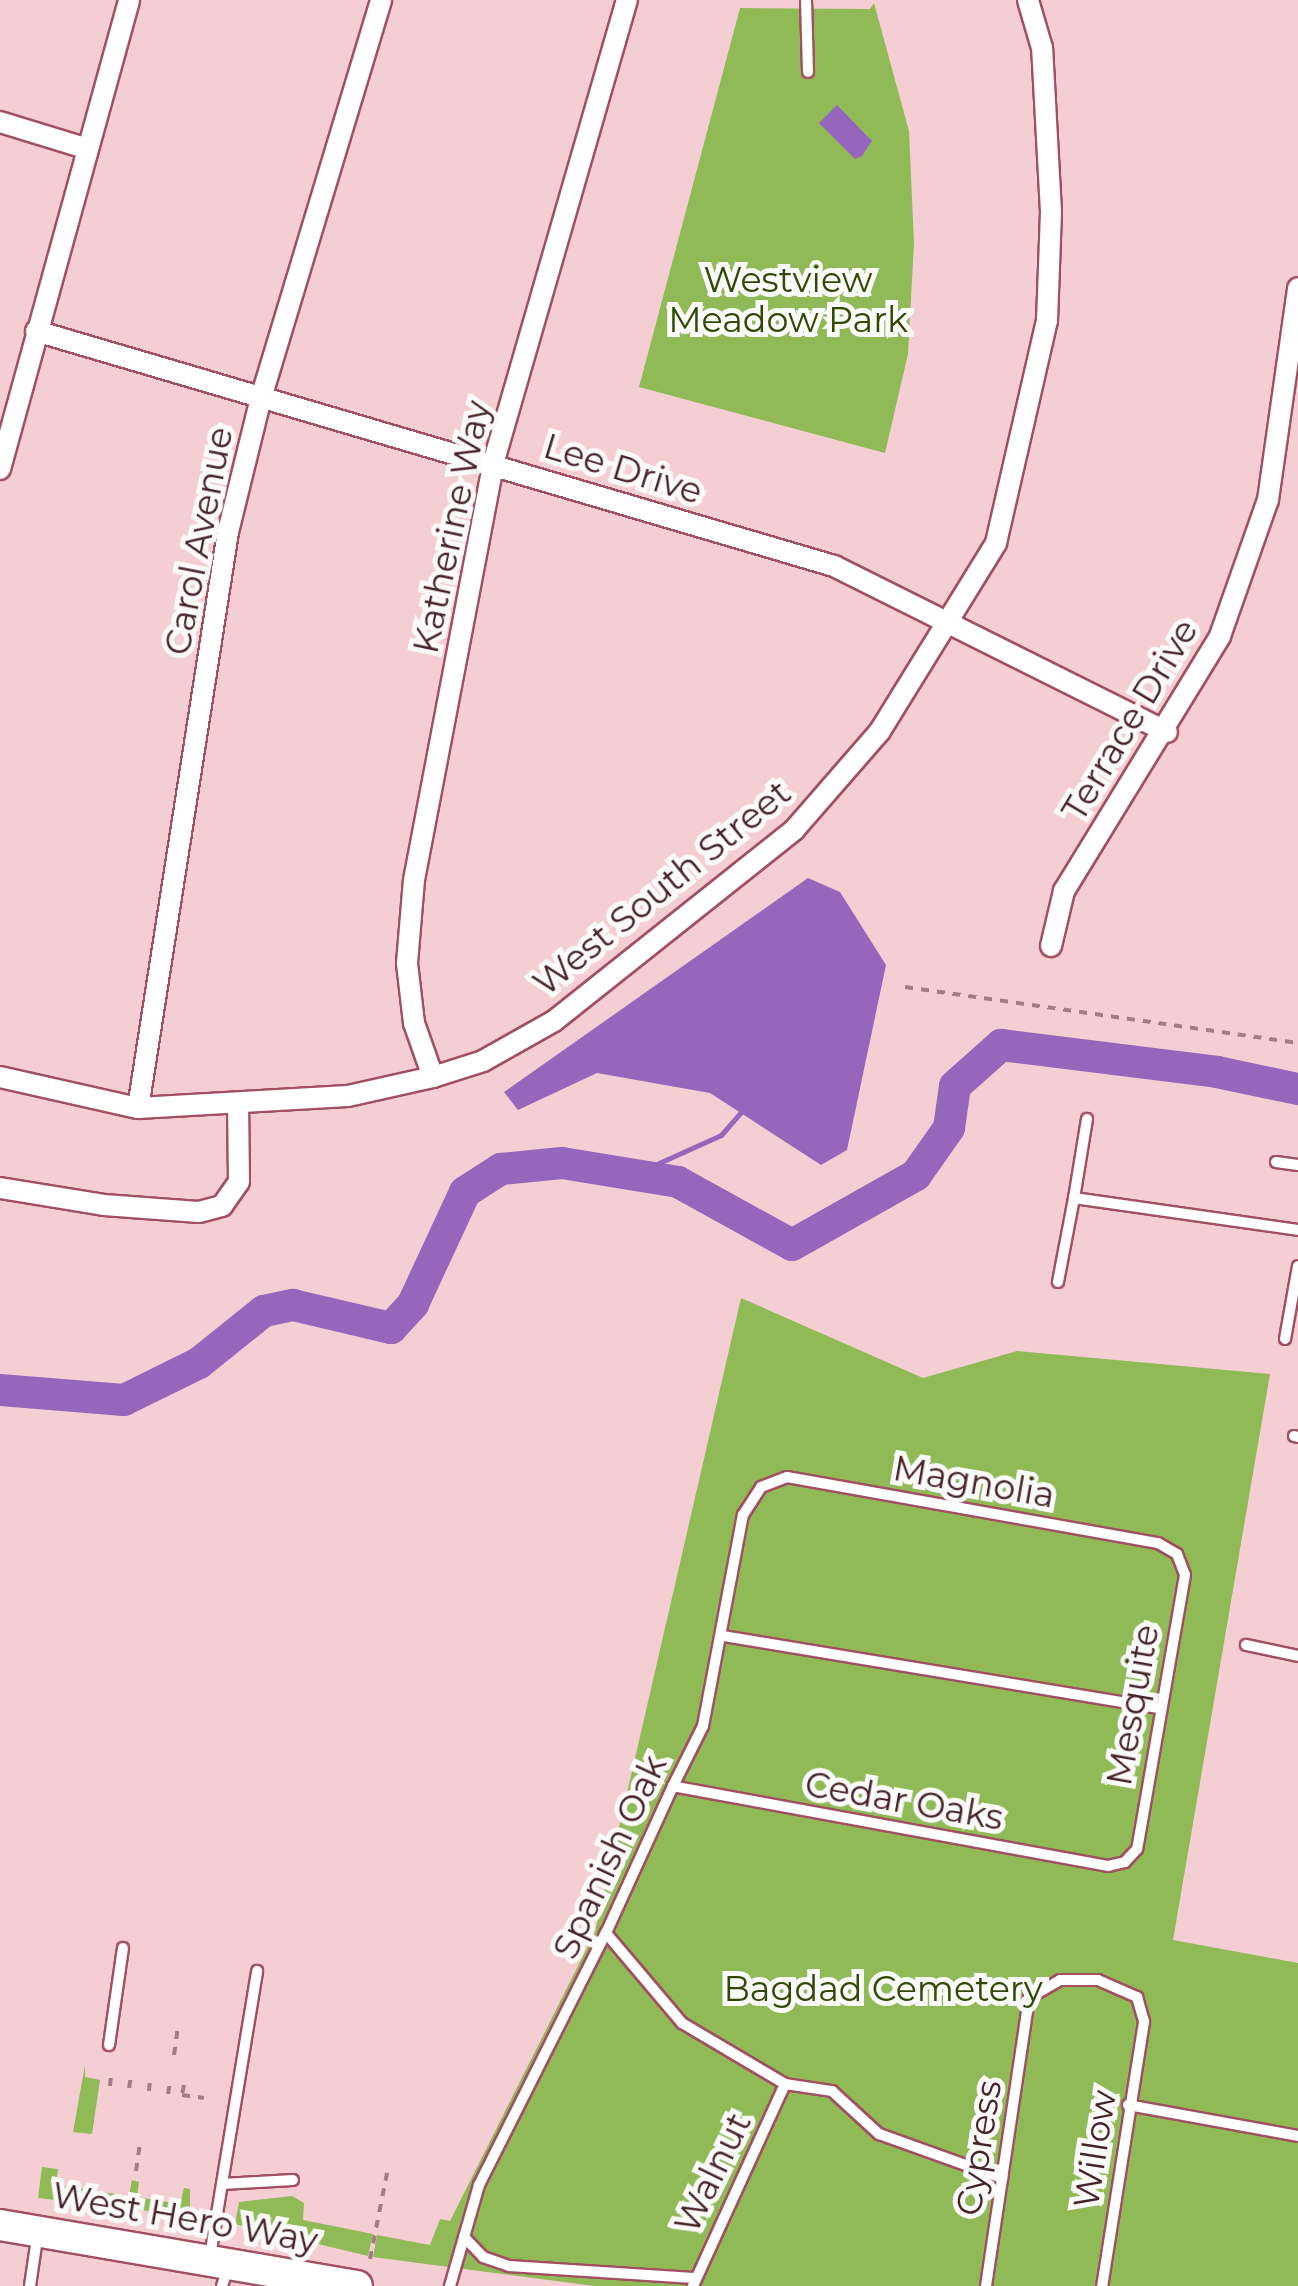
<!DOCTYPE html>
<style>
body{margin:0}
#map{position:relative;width:1298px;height:2286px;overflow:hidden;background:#f4ced3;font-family:Montserrat,sans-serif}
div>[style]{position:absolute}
.green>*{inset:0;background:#90ba56}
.water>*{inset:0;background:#9666bd}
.stream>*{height:5px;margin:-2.5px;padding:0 2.5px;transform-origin:2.5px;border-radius:2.5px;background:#9666bd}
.river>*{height:32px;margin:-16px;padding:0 16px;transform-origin:16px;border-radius:16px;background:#9666bd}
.path>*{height:4px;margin-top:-2px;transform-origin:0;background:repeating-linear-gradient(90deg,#a27d83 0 8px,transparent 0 16px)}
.roads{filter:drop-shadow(2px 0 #a14f61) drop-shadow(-2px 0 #a14f61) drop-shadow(0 2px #a14f61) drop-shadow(0 -2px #a14f61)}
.lane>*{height:10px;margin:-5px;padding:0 5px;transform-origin:5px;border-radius:5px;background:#fff}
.street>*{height:20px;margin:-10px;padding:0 10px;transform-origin:10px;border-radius:10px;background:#fff}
.secondary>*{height:30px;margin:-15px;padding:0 15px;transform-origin:15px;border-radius:15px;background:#fff}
span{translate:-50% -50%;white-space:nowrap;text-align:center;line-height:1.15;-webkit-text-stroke:10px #fafafa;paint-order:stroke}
.park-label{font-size:35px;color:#314a00}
.street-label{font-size:35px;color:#462229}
</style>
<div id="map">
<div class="green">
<i style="clip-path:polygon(874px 3px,909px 131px,914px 243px,908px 354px,885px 453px,639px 387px,740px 8px,870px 9px)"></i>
<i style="clip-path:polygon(741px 1298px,923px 1378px,1017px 1351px,1270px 1374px,1173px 1940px,1298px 1963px,1298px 2286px,595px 2286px,373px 2257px,377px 2235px,430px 2245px,440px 2219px,450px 2221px,595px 1932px)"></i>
<i style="clip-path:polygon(85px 2065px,85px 2077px,100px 2080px,92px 2134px,73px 2132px)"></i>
<i style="clip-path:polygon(42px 2167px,58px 2169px,56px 2185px,129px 2196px,132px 2180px,139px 2182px,137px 2197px,180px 2204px,184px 2188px,190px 2189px,190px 2216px,38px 2198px)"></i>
<i style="clip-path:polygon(292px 2196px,304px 2203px,303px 2220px,373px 2234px,368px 2256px,235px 2224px,239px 2202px)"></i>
</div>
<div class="water">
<i style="clip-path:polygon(837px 105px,872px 141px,862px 156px,855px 159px,819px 123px)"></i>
<i style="clip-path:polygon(808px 878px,840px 892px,886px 965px,847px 1150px,821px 1165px,710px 1093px,597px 1073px,518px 1110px,504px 1092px)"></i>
</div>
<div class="stream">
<i style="left:639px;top:1172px;width:90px;rotate:-24.3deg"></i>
<i style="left:721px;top:1135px;width:32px;rotate:-49deg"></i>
</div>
<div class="river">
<i style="left:0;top:1390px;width:124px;rotate:4.6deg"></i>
<i style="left:124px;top:1400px;width:84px;rotate:-26.3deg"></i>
<i style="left:199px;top:1363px;width:83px;rotate:-38.7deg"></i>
<i style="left:264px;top:1311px;width:30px;rotate:-12deg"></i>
<i style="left:293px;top:1305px;width:101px;rotate:13.2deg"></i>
<i style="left:391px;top:1328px;width:33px;rotate:-47deg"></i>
<i style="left:413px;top:1304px;width:123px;rotate:-65.1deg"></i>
<i style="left:465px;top:1192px;width:43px;rotate:-32.6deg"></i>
<i style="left:501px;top:1169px;width:61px;rotate:-5.6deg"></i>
<i style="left:562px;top:1163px;width:118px;rotate:9.3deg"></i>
<i style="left:678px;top:1182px;width:130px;rotate:28.9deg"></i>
<i style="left:792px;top:1245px;width:142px;rotate:-29.4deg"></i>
<i style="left:916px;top:1175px;width:57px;rotate:-54.9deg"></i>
<i style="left:949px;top:1128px;width:42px;rotate:-81.9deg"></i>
<i style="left:955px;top:1086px;width:62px;rotate:-41.7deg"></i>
<i style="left:1001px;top:1045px;width:218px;rotate:7.1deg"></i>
<i style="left:1217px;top:1072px;width:83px;rotate:11.9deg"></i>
</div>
<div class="path">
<i style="left:905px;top:987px;width:397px;rotate:8.1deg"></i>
<i style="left:174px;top:2055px;width:30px;rotate:-82deg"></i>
<i style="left:184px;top:2085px;width:10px;rotate:101deg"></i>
<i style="left:182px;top:2095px;width:22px;rotate:8deg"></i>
<i style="left:110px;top:2086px;width:12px;rotate:-85deg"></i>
<i style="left:129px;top:2088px;width:11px;rotate:-80deg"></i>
<i style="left:149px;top:2091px;width:11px;rotate:-85deg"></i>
<i style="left:168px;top:2094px;width:11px;rotate:-80deg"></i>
<i style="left:136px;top:2171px;width:29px;rotate:-82deg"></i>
<i style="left:370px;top:2259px;width:88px;rotate:-78.8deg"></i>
</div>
<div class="roads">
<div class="lane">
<i style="left:806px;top:0;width:72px;rotate:88.4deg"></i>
<i style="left:1087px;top:1119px;width:80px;rotate:99.3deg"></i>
<i style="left:1074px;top:1198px;width:226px;rotate:8.1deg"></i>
<i style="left:1276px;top:1162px;width:22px;rotate:8deg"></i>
<i style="left:1058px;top:1282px;width:86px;rotate:-79.2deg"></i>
<i style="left:1285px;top:1339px;width:74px;rotate:-79.9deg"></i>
<i style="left:1294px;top:1436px;width:4px;rotate:14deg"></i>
<i style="left:723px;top:1636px;width:441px;rotate:9.4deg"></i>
<i style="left:1246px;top:1645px;width:53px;rotate:11.9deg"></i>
<i style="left:606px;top:1933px;width:118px;rotate:49.8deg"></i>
<i style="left:682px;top:2023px;width:120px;rotate:30.6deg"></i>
<i style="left:785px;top:2084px;width:48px;rotate:8.5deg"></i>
<i style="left:832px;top:2091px;width:64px;rotate:42.5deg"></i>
<i style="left:879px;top:2134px;width:131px;rotate:19.7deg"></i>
<i style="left:109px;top:2045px;width:98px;rotate:-81.8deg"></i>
<i style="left:1128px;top:2105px;width:173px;rotate:10.3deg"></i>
<i style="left:222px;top:2184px;width:71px;rotate:-3.2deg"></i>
<i style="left:464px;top:2237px;width:28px;rotate:46deg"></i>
<i style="left:483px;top:2257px;width:28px;rotate:19deg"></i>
<i style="left:509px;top:2266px;width:185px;rotate:3.7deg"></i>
<i style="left:210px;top:2256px;width:289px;rotate:-80.6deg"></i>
<i style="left:30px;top:2286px;width:55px;rotate:-81.6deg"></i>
<i style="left:222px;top:2286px;width:20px;rotate:-72deg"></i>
<i style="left:450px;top:2286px;width:105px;rotate:-74deg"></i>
<i style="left:479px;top:2185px;width:282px;rotate:-63.3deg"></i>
<i style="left:606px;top:1933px;width:162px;rotate:-65.5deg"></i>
<i style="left:673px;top:1786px;width:67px;rotate:-63.4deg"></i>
<i style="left:703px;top:1726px;width:215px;rotate:-79.3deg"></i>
<i style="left:743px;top:1515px;width:33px;rotate:-57deg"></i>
<i style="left:761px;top:1487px;width:28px;rotate:-21deg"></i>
<i style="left:787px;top:1477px;width:377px;rotate:10.1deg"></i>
<i style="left:1158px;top:1543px;width:22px;rotate:30deg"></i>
<i style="left:1177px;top:1554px;width:22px;rotate:69deg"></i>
<i style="left:1185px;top:1575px;width:278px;rotate:99.9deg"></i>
<i style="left:1137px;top:1849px;width:18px;rotate:133deg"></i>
<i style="left:1125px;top:1862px;width:17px;rotate:167deg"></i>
<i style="left:1108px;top:1866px;width:442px;rotate:-169.6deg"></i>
<i style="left:693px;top:2286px;width:222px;rotate:-65.5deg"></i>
<i style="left:986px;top:2286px;width:291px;rotate:-81.5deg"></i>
<i style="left:1029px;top:1998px;width:36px;rotate:-30deg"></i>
<i style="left:1060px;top:1980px;width:38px"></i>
<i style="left:1098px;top:1980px;width:43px;rotate:23.6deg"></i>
<i style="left:1137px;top:1997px;width:26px;rotate:74deg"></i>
<i style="left:1144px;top:2022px;width:267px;rotate:99deg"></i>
</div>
<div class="street">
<i style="left:0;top:122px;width:89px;rotate:17deg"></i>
<i style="left:36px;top:331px;width:832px;rotate:16.41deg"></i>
<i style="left:834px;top:566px;width:372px;rotate:26.5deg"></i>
<i style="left:0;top:469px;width:486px;rotate:-74.6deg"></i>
<i style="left:1051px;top:946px;width:57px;rotate:-76.7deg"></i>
<i style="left:1064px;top:891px;width:299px;rotate:-58.5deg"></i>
<i style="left:1220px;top:636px;width:144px;rotate:-70.6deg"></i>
<i style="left:1268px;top:500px;width:214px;rotate:-81.9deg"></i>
<i style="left:0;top:1077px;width:141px;rotate:12.7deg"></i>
<i style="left:138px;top:1108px;width:210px;rotate:-3.3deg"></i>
<i style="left:348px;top:1096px;width:87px;rotate:-12.6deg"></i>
<i style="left:433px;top:1077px;width:52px;rotate:-17.7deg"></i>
<i style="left:483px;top:1061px;width:81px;rotate:-29.4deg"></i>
<i style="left:554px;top:1021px;width:307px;rotate:-38.5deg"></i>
<i style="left:794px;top:830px;width:131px;rotate:-49deg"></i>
<i style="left:880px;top:731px;width:221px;rotate:-58.3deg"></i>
<i style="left:996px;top:543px;width:228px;rotate:-77.1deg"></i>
<i style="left:1047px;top:321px;width:109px;rotate:-87.9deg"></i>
<i style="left:1051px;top:212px;width:164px;rotate:-93.1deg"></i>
<i style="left:1042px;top:48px;width:50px;rotate:-106.3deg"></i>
<i style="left:433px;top:1077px;width:57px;rotate:-109.4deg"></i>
<i style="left:414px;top:1023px;width:60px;rotate:-96.7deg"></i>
<i style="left:407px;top:963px;width:83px;rotate:-85.2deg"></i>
<i style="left:414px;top:880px;width:423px;rotate:-79.2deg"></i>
<i style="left:493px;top:464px;width:483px;rotate:-73.9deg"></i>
<i style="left:138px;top:1108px;width:583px;rotate:-81.12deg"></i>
<i style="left:228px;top:532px;width:138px;rotate:-76.2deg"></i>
<i style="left:261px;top:398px;width:416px;rotate:-73.2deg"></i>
<i style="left:0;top:1188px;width:105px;rotate:9.3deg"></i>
<i style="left:104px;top:1205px;width:95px;rotate:4.2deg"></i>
<i style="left:199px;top:1212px;width:24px;rotate:-15deg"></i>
<i style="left:222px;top:1206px;width:29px;rotate:-55deg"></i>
<i style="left:239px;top:1182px;width:79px;rotate:-90.7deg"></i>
</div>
<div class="secondary">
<i style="left:0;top:2225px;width:362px;rotate:9.7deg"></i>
</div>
</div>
<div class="park-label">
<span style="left:788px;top:300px">Westview<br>Meadow Park</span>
<span style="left:883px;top:1989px">Bagdad Cemetery</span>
</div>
<div class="street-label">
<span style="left:623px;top:469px;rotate:17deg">Lee Drive</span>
<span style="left:452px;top:527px;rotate:-78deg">Katherine Way</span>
<span style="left:199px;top:541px;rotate:-79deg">Carol Avenue</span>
<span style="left:1130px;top:720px;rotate:-59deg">Terrace Drive</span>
<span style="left:662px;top:888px;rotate:-39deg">West South Street</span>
<span style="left:974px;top:1482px;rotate:10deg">Magnolia</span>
<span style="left:1133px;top:1705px;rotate:-80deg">Mesquite</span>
<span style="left:904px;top:1801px;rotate:10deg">Cedar Oaks</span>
<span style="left:610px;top:1857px;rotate:-65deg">Spanish Oak</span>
<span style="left:979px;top:2148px;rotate:-81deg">Cypress</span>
<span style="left:1095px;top:2149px;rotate:-81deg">Willow</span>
<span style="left:713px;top:2173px;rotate:-64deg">Walnut</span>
<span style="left:185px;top:2218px;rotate:10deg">West Hero Way</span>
</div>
</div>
